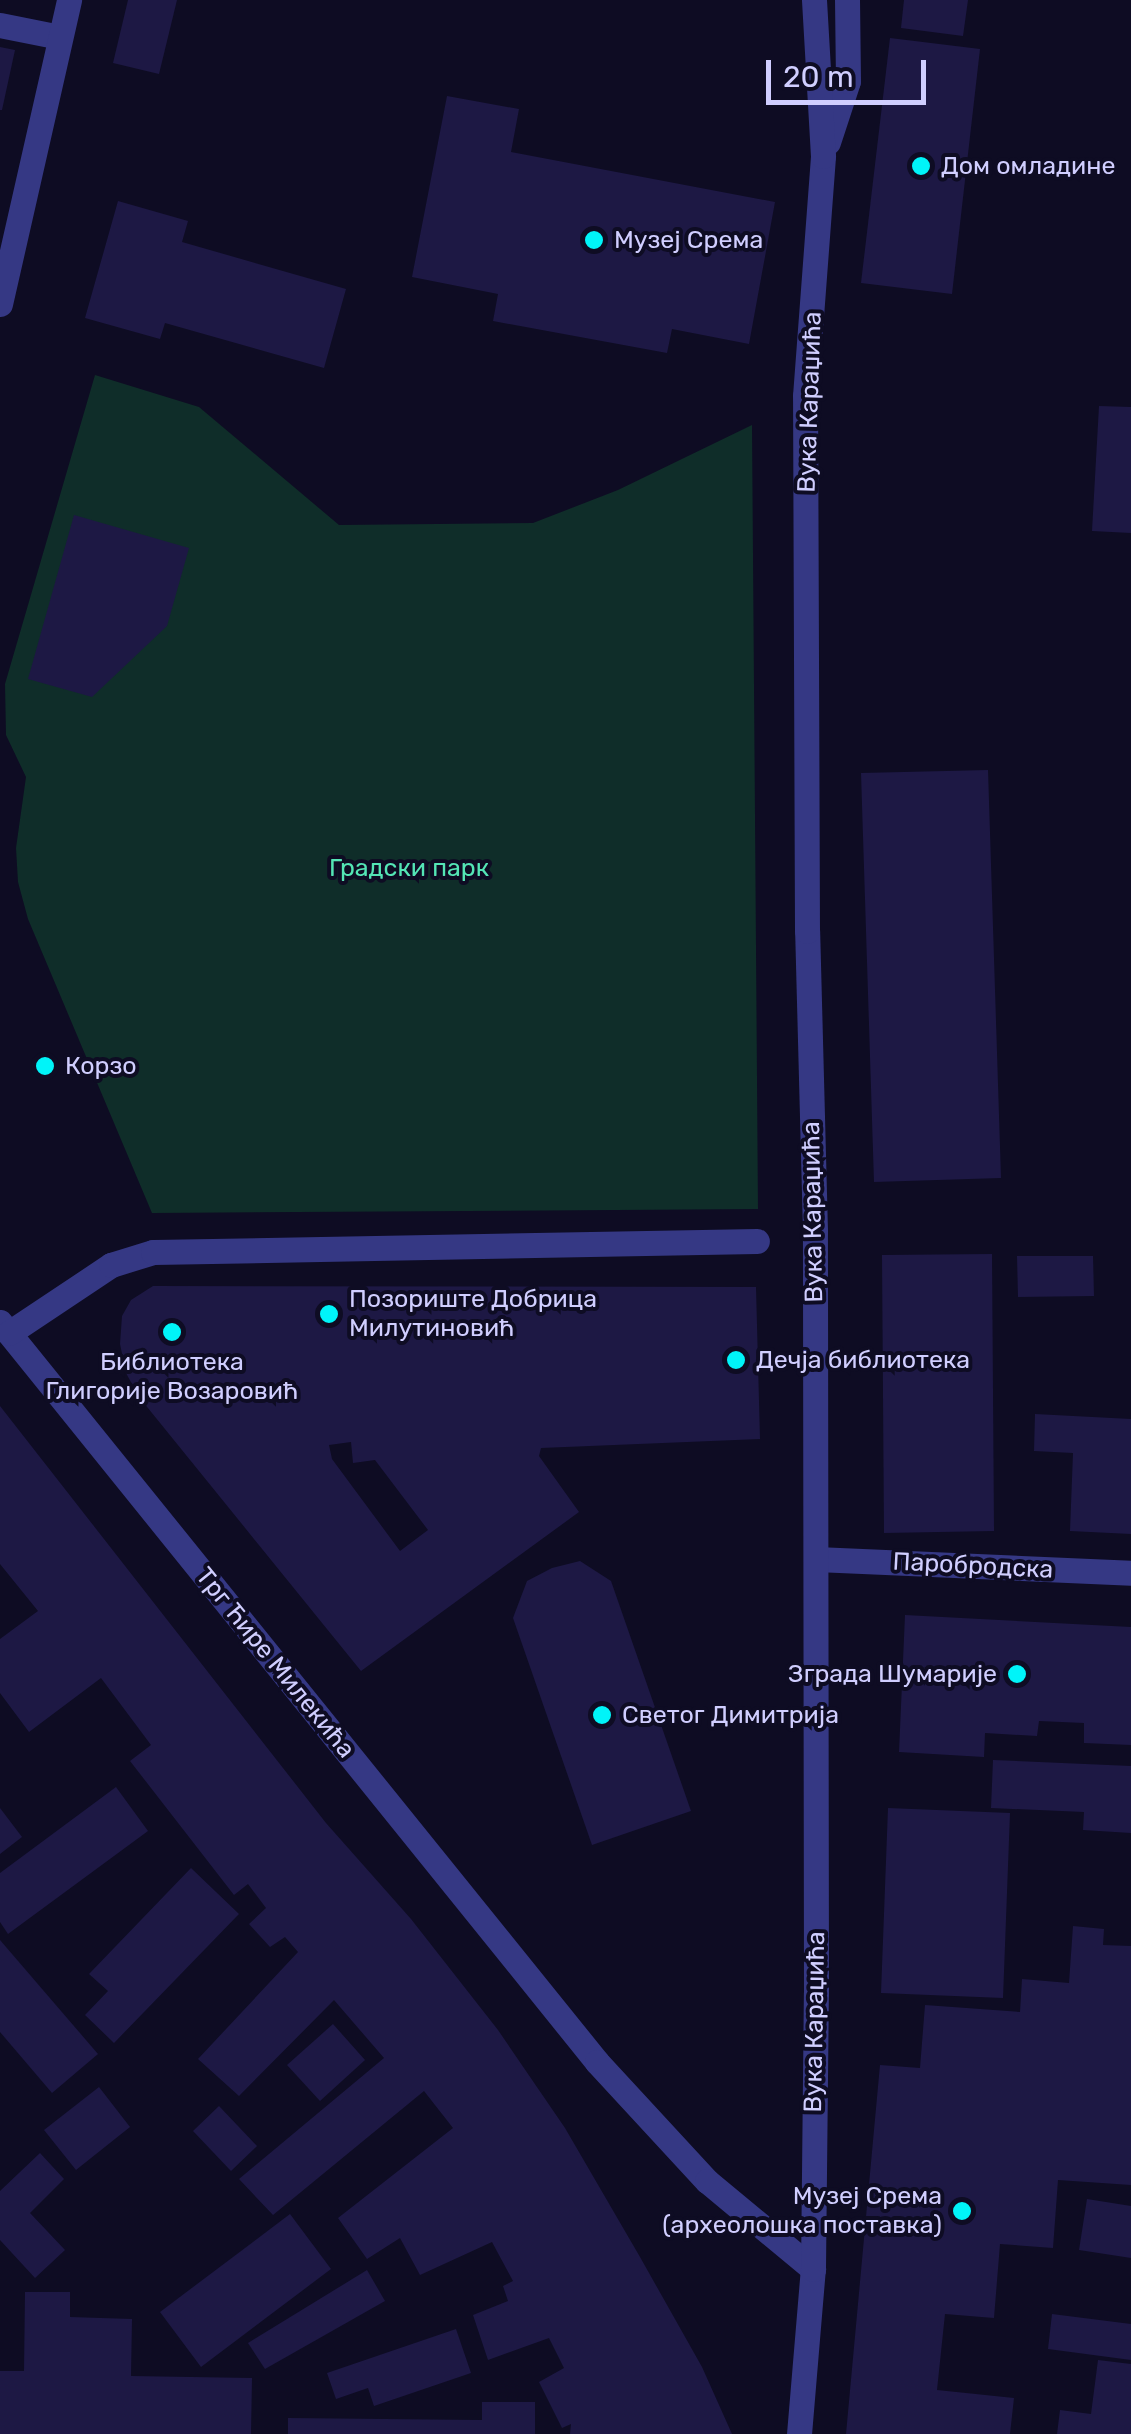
<!DOCTYPE html>
<meta charset="utf-8">
<style>
body{margin:0}
#map{position:relative;width:1131px;height:2434px;overflow:hidden;background:#0e0c23;font-family:Rubik,sans-serif}
div>[style]{position:absolute}
.green>*{inset:0;background:#0f2d29}
.building>*{inset:0;background:#1d1844}
.service>*{height:25px;margin:-12.5px;padding:0 12.5px;transform-origin:12.5px;border-radius:12.5px;background:#353884}
.pedestrian>*{height:25px;margin:-12.5px;padding:0 12.5px;transform-origin:12.5px;border-radius:12.5px;background:#353884}
.minor>*{height:25px;margin:-12.5px;padding:0 12.5px;transform-origin:12.5px;border-radius:12.5px;background:#353884}
.dots>*{width:28px;height:28px;translate:-50% -50%;box-sizing:border-box;border:5px solid #0e0c23;border-radius:50%}
span{translate:-50% -50%;white-space:nowrap;text-align:center;line-height:1.15;-webkit-text-stroke:8px #0e0c23;paint-order:stroke}
.poi-label{font-size:25px;color:#d0ceff}
.left{translate:0 -50%;text-align:left}
.right{translate:-100% -50%;text-align:right}
.street-label{font-size:25px;color:#d0ceff}
.park-label{font-size:25px;color:#54e5b5}
.scale{position:absolute;left:766px;top:60px;width:160px;height:45px;box-sizing:border-box;border:5px solid #d0ceff;border-top:0;padding-left:12px;font-size:30px;line-height:35px;white-space:nowrap;color:#d0ceff;-webkit-text-stroke:8px #0e0c23;paint-order:stroke}
</style>
<div id="map">
<div class="green">
<i style="clip-path:polygon(95px 375px,199px 407px,339px 525px,533px 523px,618px 490px,752px 425px,758px 1209px,152px 1213px,28px 919px,18px 882px,16px 848px,26px 777px,6px 735px,5px 684px)"></i>
</div>
<div class="building">
<i style="clip-path:polygon(128px 0,177px 0,159px 74px,113px 63px)"></i>
<i style="clip-path:polygon(904px 0,968px 0,963px 36px,901px 28px)"></i>
<i style="clip-path:polygon(890px 38px,980px 49px,952px 294px,861px 283px)"></i>
<i style="clip-path:polygon(0 47px,15px 50px,2px 110px,0 110px)"></i>
<i style="clip-path:polygon(447px 96px,519px 109px,511px 152px,775px 202px,749px 344px,672px 329px,667px 353px,493px 321px,498px 294px,412px 277px)"></i>
<i style="clip-path:polygon(118px 201px,188px 221px,182px 242px,346px 289px,324px 368px,165px 323px,160px 339px,85px 318px)"></i>
<i style="clip-path:polygon(1099px 406px,1131px 407px,1131px 533px,1092px 531px)"></i>
<i style="clip-path:polygon(74px 515px,189px 548px,167px 626px,92px 697px,28px 679px)"></i>
<i style="clip-path:polygon(988px 770px,1001px 1178px,874px 1182px,861px 773px)"></i>
<i style="clip-path:polygon(992px 1254px,994px 1531px,884px 1533px,882px 1255px)"></i>
<i style="clip-path:polygon(1017px 1256px,1093px 1256px,1094px 1296px,1018px 1297px)"></i>
<i style="clip-path:polygon(evenodd,153px 1286px,756px 1287px,760px 1439px,541px 1448px,539px 1456px,579px 1512px,361px 1671px,139px 1397px,126px 1373px,120px 1344px,122px 1316px,131px 1300px,153px 1286px,351px 1442px,353px 1463px,375px 1460px,428px 1530px,400px 1551px,332px 1459px,329px 1445px,351px 1442px)"></i>
<i style="clip-path:polygon(0 1406px,326px 1823px,411px 1919px,498px 2030px,565px 2128px,640px 2257px,702px 2367px,732px 2434px,570px 2434px,571px 2424px,562px 2428px,539px 2382px,564px 2368px,549px 2338px,488px 2360px,473px 2315px,508px 2301px,503px 2286px,513px 2281px,492px 2242px,420px 2275px,400px 2238px,367px 2259px,338px 2218px,453px 2128px,424px 2091px,273px 2215px,239px 2179px,384px 2058px,334px 2000px,239px 2096px,198px 2059px,298px 1952px,285px 1937px,270px 1947px,249px 1924px,266px 1908px,248px 1884px,234px 1895px,130px 1761px,151px 1745px,101px 1678px,29px 1732px,0 1693px,0 1639px,38px 1611px,0 1564px)"></i>
<i style="clip-path:polygon(1035px 1414px,1131px 1419px,1131px 1534px,1070px 1531px,1073px 1453px,1034px 1451px)"></i>
<i style="clip-path:polygon(580px 1561px,611px 1581px,691px 1811px,592px 1845px,513px 1618px,527px 1581px,552px 1568px)"></i>
<i style="clip-path:polygon(905px 1615px,1131px 1627px,1131px 1745px,1084px 1743px,1084px 1723px,1039px 1721px,1037px 1736px,985px 1733px,984px 1757px,899px 1752px)"></i>
<i style="clip-path:polygon(993px 1760px,1131px 1766px,1131px 1833px,1083px 1830px,1084px 1812px,991px 1808px)"></i>
<i style="clip-path:polygon(116px 1787px,148px 1831px,8px 1934px,0 1922px,0 1873px)"></i>
<i style="clip-path:polygon(0 1808px,22px 1837px,0 1854px)"></i>
<i style="clip-path:polygon(888px 1808px,1010px 1813px,1003px 1998px,881px 1993px)"></i>
<i style="clip-path:polygon(191px 1868px,239px 1914px,114px 2043px,85px 2015px,108px 1991px,89px 1974px)"></i>
<i style="clip-path:polygon(1073px 1926px,1104px 1929px,1103px 1945px,1131px 1946px,1131px 2185px,1058px 2180px,1053px 2248px,1000px 2244px,994px 2318px,945px 2314px,937px 2390px,1014px 2398px,1010px 2434px,846px 2434px,880px 2065px,920px 2068px,925px 2005px,1020px 2012px,1022px 1979px,1069px 1983px)"></i>
<i style="clip-path:polygon(0 1940px,98px 2054px,52px 2093px,0 2032px)"></i>
<i style="clip-path:polygon(333px 2024px,365px 2060px,320px 2101px,287px 2065px)"></i>
<i style="clip-path:polygon(99px 2087px,130px 2127px,76px 2170px,44px 2130px)"></i>
<i style="clip-path:polygon(219px 2106px,257px 2146px,231px 2171px,193px 2131px)"></i>
<i style="clip-path:polygon(40px 2153px,64px 2179px,30px 2213px,65px 2250px,35px 2278px,0 2240px,0 2191px)"></i>
<i style="clip-path:polygon(1087px 2199px,1131px 2206px,1131px 2258px,1079px 2250px)"></i>
<i style="clip-path:polygon(290px 2214px,331px 2269px,201px 2367px,160px 2312px)"></i>
<i style="clip-path:polygon(367px 2270px,385px 2301px,265px 2369px,248px 2343px)"></i>
<i style="clip-path:polygon(25px 2292px,70px 2292px,70px 2317px,132px 2319px,131px 2376px,252px 2378px,251px 2434px,0 2434px,0 2371px,24px 2371px)"></i>
<i style="clip-path:polygon(1052px 2314px,1131px 2324px,1131px 2360px,1048px 2349px)"></i>
<i style="clip-path:polygon(456px 2329px,471px 2373px,374px 2406px,368px 2388px,336px 2399px,327px 2373px)"></i>
<i style="clip-path:polygon(1098px 2360px,1131px 2364px,1131px 2434px,1057px 2434px,1060px 2410px,1091px 2414px)"></i>
<i style="clip-path:polygon(482px 2402px,535px 2402px,535px 2434px,288px 2434px,288px 2418px,482px 2420px)"></i>
</div>
<div class="service">
<i style="left:0;top:25px;width:61px;rotate:11.3deg"></i>
</div>
<div class="pedestrian">
<i style="left:0;top:1322px;width:951px;rotate:51.1deg"></i>
<i style="left:597px;top:2062px;width:162px;rotate:47.3deg"></i>
<i style="left:707px;top:2181px;width:138px;rotate:39.7deg"></i>
<i style="left:9px;top:1333px;width:123px;rotate:-33.7deg"></i>
<i style="left:111px;top:1265px;width:44px;rotate:-17.2deg"></i>
<i style="left:153px;top:1252px;width:604px;rotate:-1.04deg"></i>
</div>
<div class="minor">
<i style="left:828px;top:142px;width:64px;rotate:-71.8deg"></i>
<i style="left:848px;top:81px;width:81px;rotate:-90.7deg"></i>
<i style="left:0;top:304px;width:312px;rotate:-77.2deg"></i>
<i style="left:816px;top:1559px;width:315px;rotate:2.5deg"></i>
<i style="left:799px;top:2434px;width:166px;rotate:-85.2deg"></i>
<i style="left:813px;top:2269px;width:276px;rotate:-89.4deg"></i>
<i style="left:816px;top:1993px;width:762px;rotate:-90.08deg"></i>
<i style="left:815px;top:1231px;width:300px;rotate:-91.5deg"></i>
<i style="left:807px;top:931px;width:535px;rotate:-90.21deg"></i>
<i style="left:805px;top:396px;width:241px;rotate:-85.7deg"></i>
<i style="left:823px;top:156px;width:156px;rotate:-93.3deg"></i>
</div>
<div class="dots">
<i style="left:921px;top:166px;background:#00f4f9"></i>
<i style="left:594px;top:240px;background:#00f4f9"></i>
<i style="left:45px;top:1066px;background:#00f4f9"></i>
<i style="left:329px;top:1314px;background:#00f4f9"></i>
<i style="left:172px;top:1332px;background:#00f4f9"></i>
<i style="left:736px;top:1360px;background:#00f4f9"></i>
<i style="left:1017px;top:1674px;background:#00f4f9"></i>
<i style="left:602px;top:1715px;background:#00f4f9"></i>
<i style="left:962px;top:2211px;background:#00f4f9"></i>
</div>
<div class="poi-label">
<span class="left" style="left:941px;top:166px">Дом омладине</span>
<span class="left" style="left:614px;top:240px">Музеј Срема</span>
<span class="left" style="left:65px;top:1066px">Корзо</span>
<span class="left" style="left:349px;top:1314px">Позориште Добрица<br>Милутиновић</span>
<span class="left" style="left:756px;top:1360px">Дечја библиотека</span>
<span style="left:172px;top:1377px">Библиотека<br>Глигорије Возаровић</span>
<span class="right" style="left:997px;top:1674px">Зграда Шумарије</span>
<span class="left" style="left:622px;top:1715px">Светог Димитрија</span>
<span class="right" style="left:942px;top:2211px">Музеј Срема<br>(археолошка поставка)</span>
</div>
<div class="street-label">
<span style="left:810px;top:402px;rotate:-88deg">Вука Караџића</span>
<span style="left:813px;top:1212px;rotate:-91deg">Вука Караџића</span>
<span style="left:973px;top:1566px;rotate:3deg">Паробродска</span>
<span style="left:275px;top:1663px;rotate:51deg">Трг Ћире Милекића</span>
<span style="left:815px;top:2022px;rotate:-89deg">Вука Караџића</span>
</div>
<div class="park-label">
<span style="left:409px;top:868px">Градски парк</span>
</div>
<div class="scale">20 m</div>
</div>
